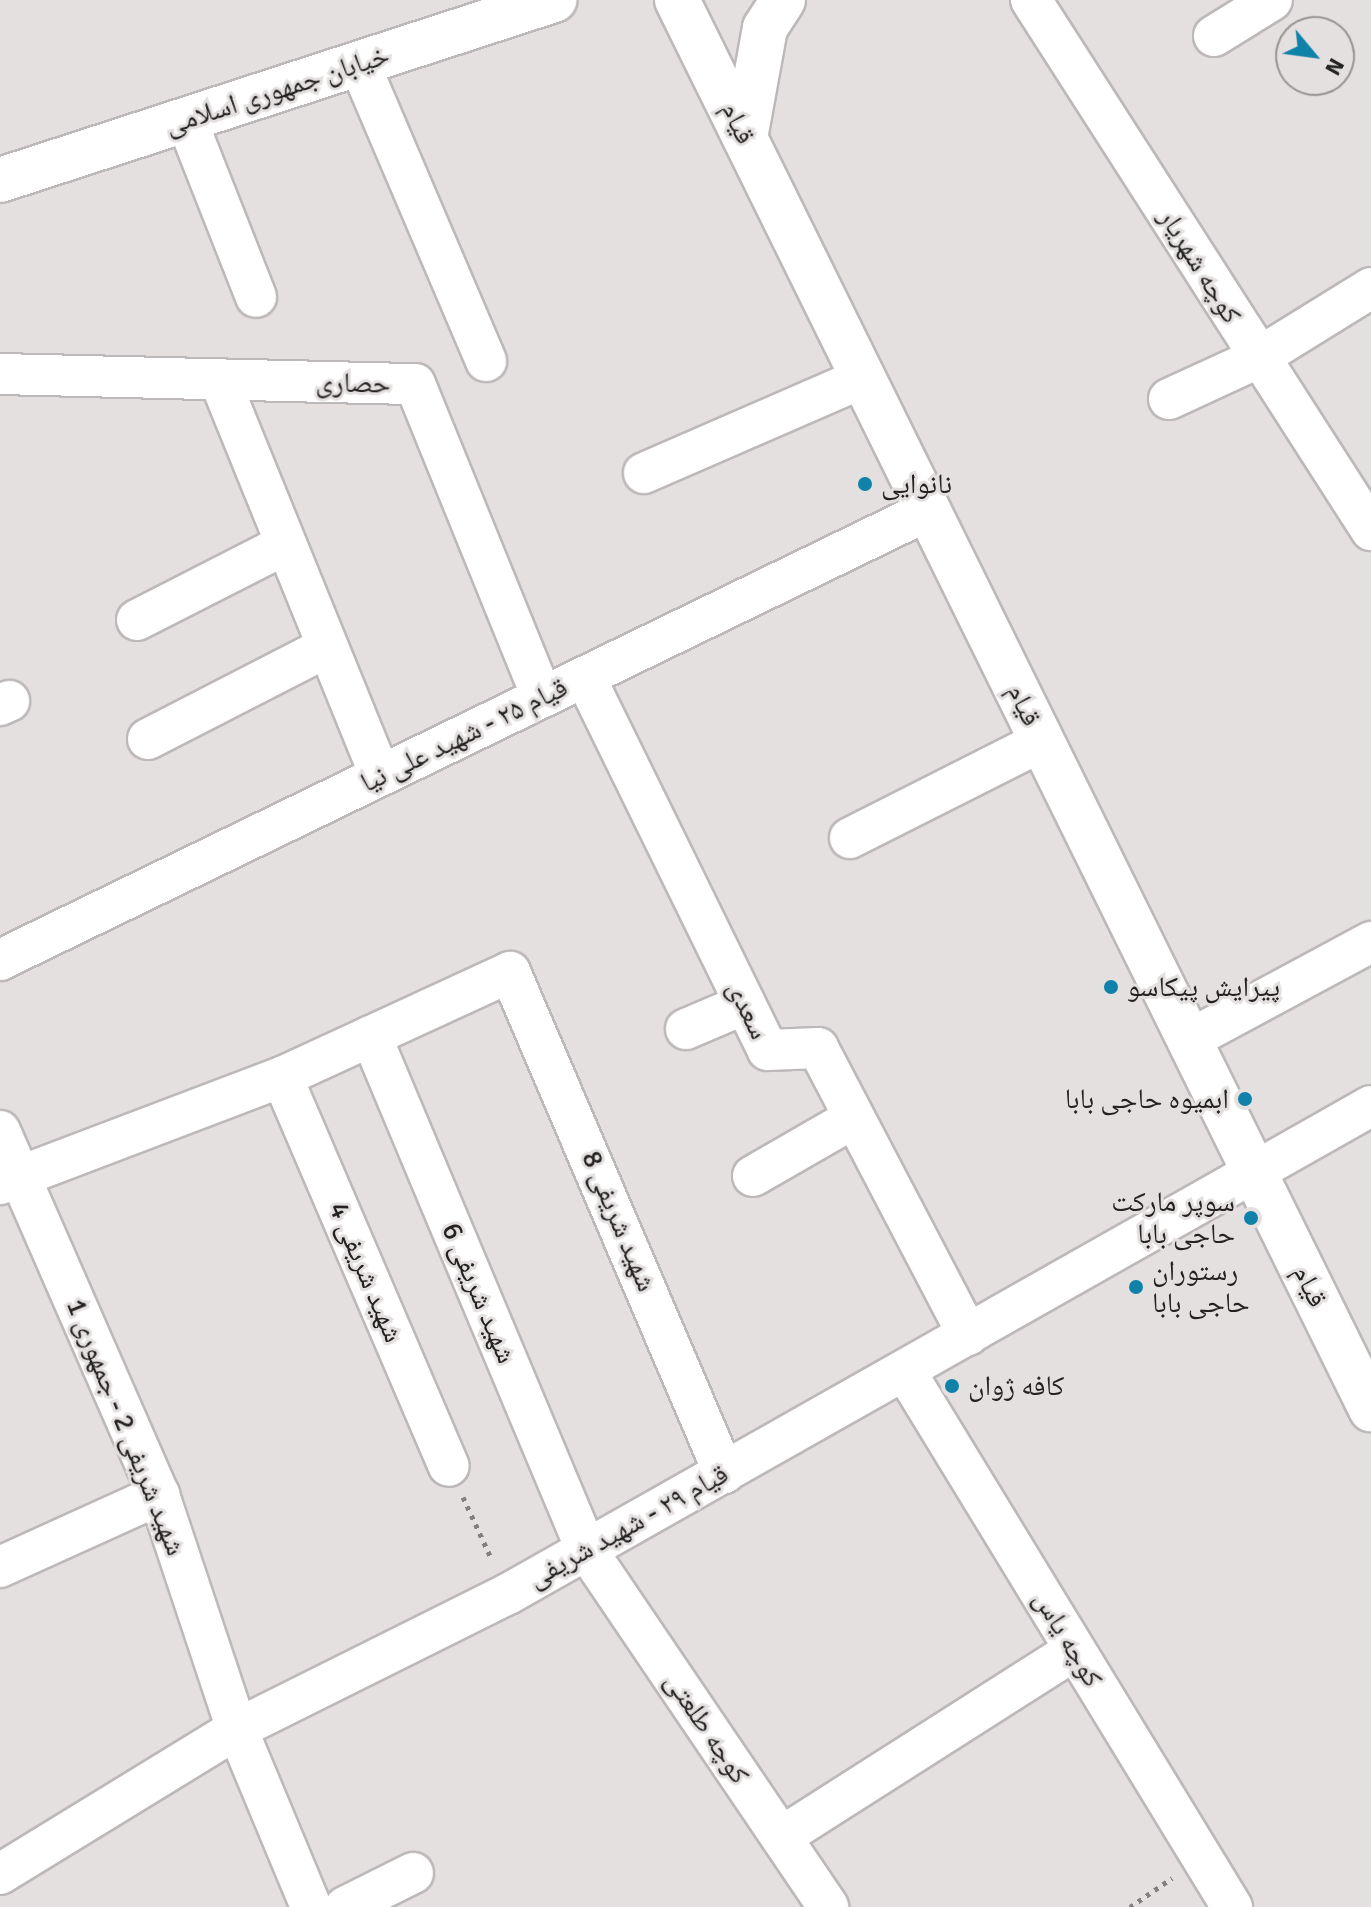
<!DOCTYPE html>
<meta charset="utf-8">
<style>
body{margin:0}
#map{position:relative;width:1371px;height:1907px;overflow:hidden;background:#e4e0e0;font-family:Signika,"Noto Naskh Arabic",sans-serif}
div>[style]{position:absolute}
.path>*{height:5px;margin-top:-2.5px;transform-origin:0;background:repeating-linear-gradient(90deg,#827f7f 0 4px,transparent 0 10px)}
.roads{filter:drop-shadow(2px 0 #bdb8b9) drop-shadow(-2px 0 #bdb8b9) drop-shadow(0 2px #bdb8b9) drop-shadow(0 -2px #bdb8b9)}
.minor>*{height:40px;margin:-20px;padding:0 20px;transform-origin:20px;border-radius:20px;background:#fff}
.secondary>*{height:44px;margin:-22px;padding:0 22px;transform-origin:22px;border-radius:22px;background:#fff}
.dots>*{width:22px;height:22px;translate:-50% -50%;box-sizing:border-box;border:4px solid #e4e0e0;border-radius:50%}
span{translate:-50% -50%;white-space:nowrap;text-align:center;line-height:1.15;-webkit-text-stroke:6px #e4e0e0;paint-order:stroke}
.street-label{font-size:28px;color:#232121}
.poi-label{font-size:28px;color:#232121}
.left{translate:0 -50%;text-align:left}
.right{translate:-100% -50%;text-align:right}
.north{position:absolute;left:1275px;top:16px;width:80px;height:80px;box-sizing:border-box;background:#e4e0e0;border:2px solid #979494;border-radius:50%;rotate:119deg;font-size:22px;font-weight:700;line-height:32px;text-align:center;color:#232121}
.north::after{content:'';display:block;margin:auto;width:28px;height:36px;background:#1082a9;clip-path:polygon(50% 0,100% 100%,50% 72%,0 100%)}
</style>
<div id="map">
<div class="path">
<i style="left:463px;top:1497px;width:69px;rotate:65.3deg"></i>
<i style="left:1130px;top:1907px;width:51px;rotate:-34.6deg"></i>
</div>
<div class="roads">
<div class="minor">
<i style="left:1031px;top:0;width:630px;rotate:57.32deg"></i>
<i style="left:1214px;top:36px;width:68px;rotate:-31.8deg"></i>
<i style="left:359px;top:63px;width:324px;rotate:66.9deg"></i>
<i style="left:186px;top:119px;width:191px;rotate:68.5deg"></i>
<i style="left:0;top:374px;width:415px;rotate:1.4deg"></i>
<i style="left:415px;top:384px;width:338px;rotate:67.9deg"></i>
<i style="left:220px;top:381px;width:426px;rotate:67.9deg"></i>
<i style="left:1169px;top:399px;width:98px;rotate:-24.7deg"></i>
<i style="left:1258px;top:358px;width:133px;rotate:-31.8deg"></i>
<i style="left:644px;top:473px;width:239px;rotate:-23.5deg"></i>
<i style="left:137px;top:620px;width:167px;rotate:-27deg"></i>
<i style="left:585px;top:677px;width:415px;rotate:63.9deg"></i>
<i style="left:768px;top:1050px;width:50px;rotate:-2.3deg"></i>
<i style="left:818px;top:1048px;width:324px;rotate:62.4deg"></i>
<i style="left:0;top:705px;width:10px;rotate:-24deg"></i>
<i style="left:148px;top:739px;width:201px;rotate:-27.2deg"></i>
<i style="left:850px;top:838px;width:215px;rotate:-26.8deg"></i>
<i style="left:0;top:960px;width:1032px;rotate:-25.85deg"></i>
<i style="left:686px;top:1029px;width:64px;rotate:-23deg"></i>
<i style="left:371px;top:1036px;width:556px;rotate:67.26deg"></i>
<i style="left:586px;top:1549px;width:432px;rotate:55.9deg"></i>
<i style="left:1189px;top:1040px;width:207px;rotate:-28.3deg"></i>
<i style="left:282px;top:1077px;width:423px;rotate:66.8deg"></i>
<i style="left:0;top:1131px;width:397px;rotate:66.4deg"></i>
<i style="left:159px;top:1495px;width:247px;rotate:71.6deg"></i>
<i style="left:237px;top:1729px;width:193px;rotate:67.4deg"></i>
<i style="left:753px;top:1176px;width:116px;rotate:-29.9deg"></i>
<i style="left:0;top:1184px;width:302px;rotate:-20.8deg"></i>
<i style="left:282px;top:1077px;width:251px;rotate:-24.7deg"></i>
<i style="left:510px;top:972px;width:545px;rotate:66.87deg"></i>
<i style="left:905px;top:1371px;width:628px;rotate:58.61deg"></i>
<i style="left:0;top:1567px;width:175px;rotate:-24.4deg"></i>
<i style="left:781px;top:1837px;width:348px;rotate:-32.5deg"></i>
<i style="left:0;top:1874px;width:278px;rotate:-31.5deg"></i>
<i style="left:237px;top:1729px;width:303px;rotate:-26.5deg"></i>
<i style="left:508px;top:1594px;width:991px;rotate:-29.49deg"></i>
<i style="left:345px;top:1907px;width:76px;rotate:-26.6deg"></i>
</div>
<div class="secondary">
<i style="left:677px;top:0;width:1571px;rotate:63.78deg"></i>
<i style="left:745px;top:138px;width:112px;rotate:-79.7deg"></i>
<i style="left:765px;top:28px;width:33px;rotate:-57deg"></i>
<i style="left:0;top:180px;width:583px;rotate:-18deg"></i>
</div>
</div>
<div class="dots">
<i style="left:865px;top:484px;background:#1082a9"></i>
<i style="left:1111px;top:987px;background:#1082a9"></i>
<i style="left:1245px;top:1099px;background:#1082a9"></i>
<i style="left:1251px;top:1218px;background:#1082a9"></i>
<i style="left:1136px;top:1287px;background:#1082a9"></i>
<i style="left:952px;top:1386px;background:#1082a9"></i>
</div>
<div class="street-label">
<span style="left:277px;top:90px;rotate:-18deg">خیابان جمهوری اسلامی</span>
<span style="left:738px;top:123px;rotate:64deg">قیام</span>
<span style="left:1200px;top:266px;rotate:58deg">کوچه شهریار</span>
<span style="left:353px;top:383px;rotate:1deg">حصاری</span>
<span style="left:1024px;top:705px;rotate:64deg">قیام</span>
<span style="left:464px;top:735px;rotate:-26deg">قیام ۲۵ - شهید علی نیا</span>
<span style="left:748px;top:1010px;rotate:64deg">سعدی</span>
<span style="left:619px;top:1221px;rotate:67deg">شهید شریفی 8</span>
<span style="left:366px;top:1272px;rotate:67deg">شهید شریفی 4</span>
<span style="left:1310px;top:1286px;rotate:64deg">قیام</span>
<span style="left:479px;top:1293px;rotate:67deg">شهید شریفی 6</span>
<span style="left:126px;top:1427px;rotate:68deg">شهید شریفی 2 - جمهوری 1</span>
<span style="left:628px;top:1526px;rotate:-29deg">قیام ۲۹ - شهید شریفی</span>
<span style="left:1068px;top:1639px;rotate:59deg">کوچه یاس</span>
<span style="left:707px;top:1728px;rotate:56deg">کوچه طلعتی</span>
</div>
<div class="poi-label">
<span class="left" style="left:881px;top:484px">نانوایی</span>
<span class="left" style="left:1127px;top:987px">پیرایش پیکاسو</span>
<span class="right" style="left:1229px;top:1099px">ابمیوه حاجی بابا</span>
<span class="right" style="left:1235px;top:1218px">سوپر مارکت<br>حاجی بابا</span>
<span class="left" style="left:1152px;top:1287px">رستوران<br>حاجی بابا</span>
<span class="left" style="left:968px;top:1386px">کافه ژوان</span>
</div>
<div class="north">N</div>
</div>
